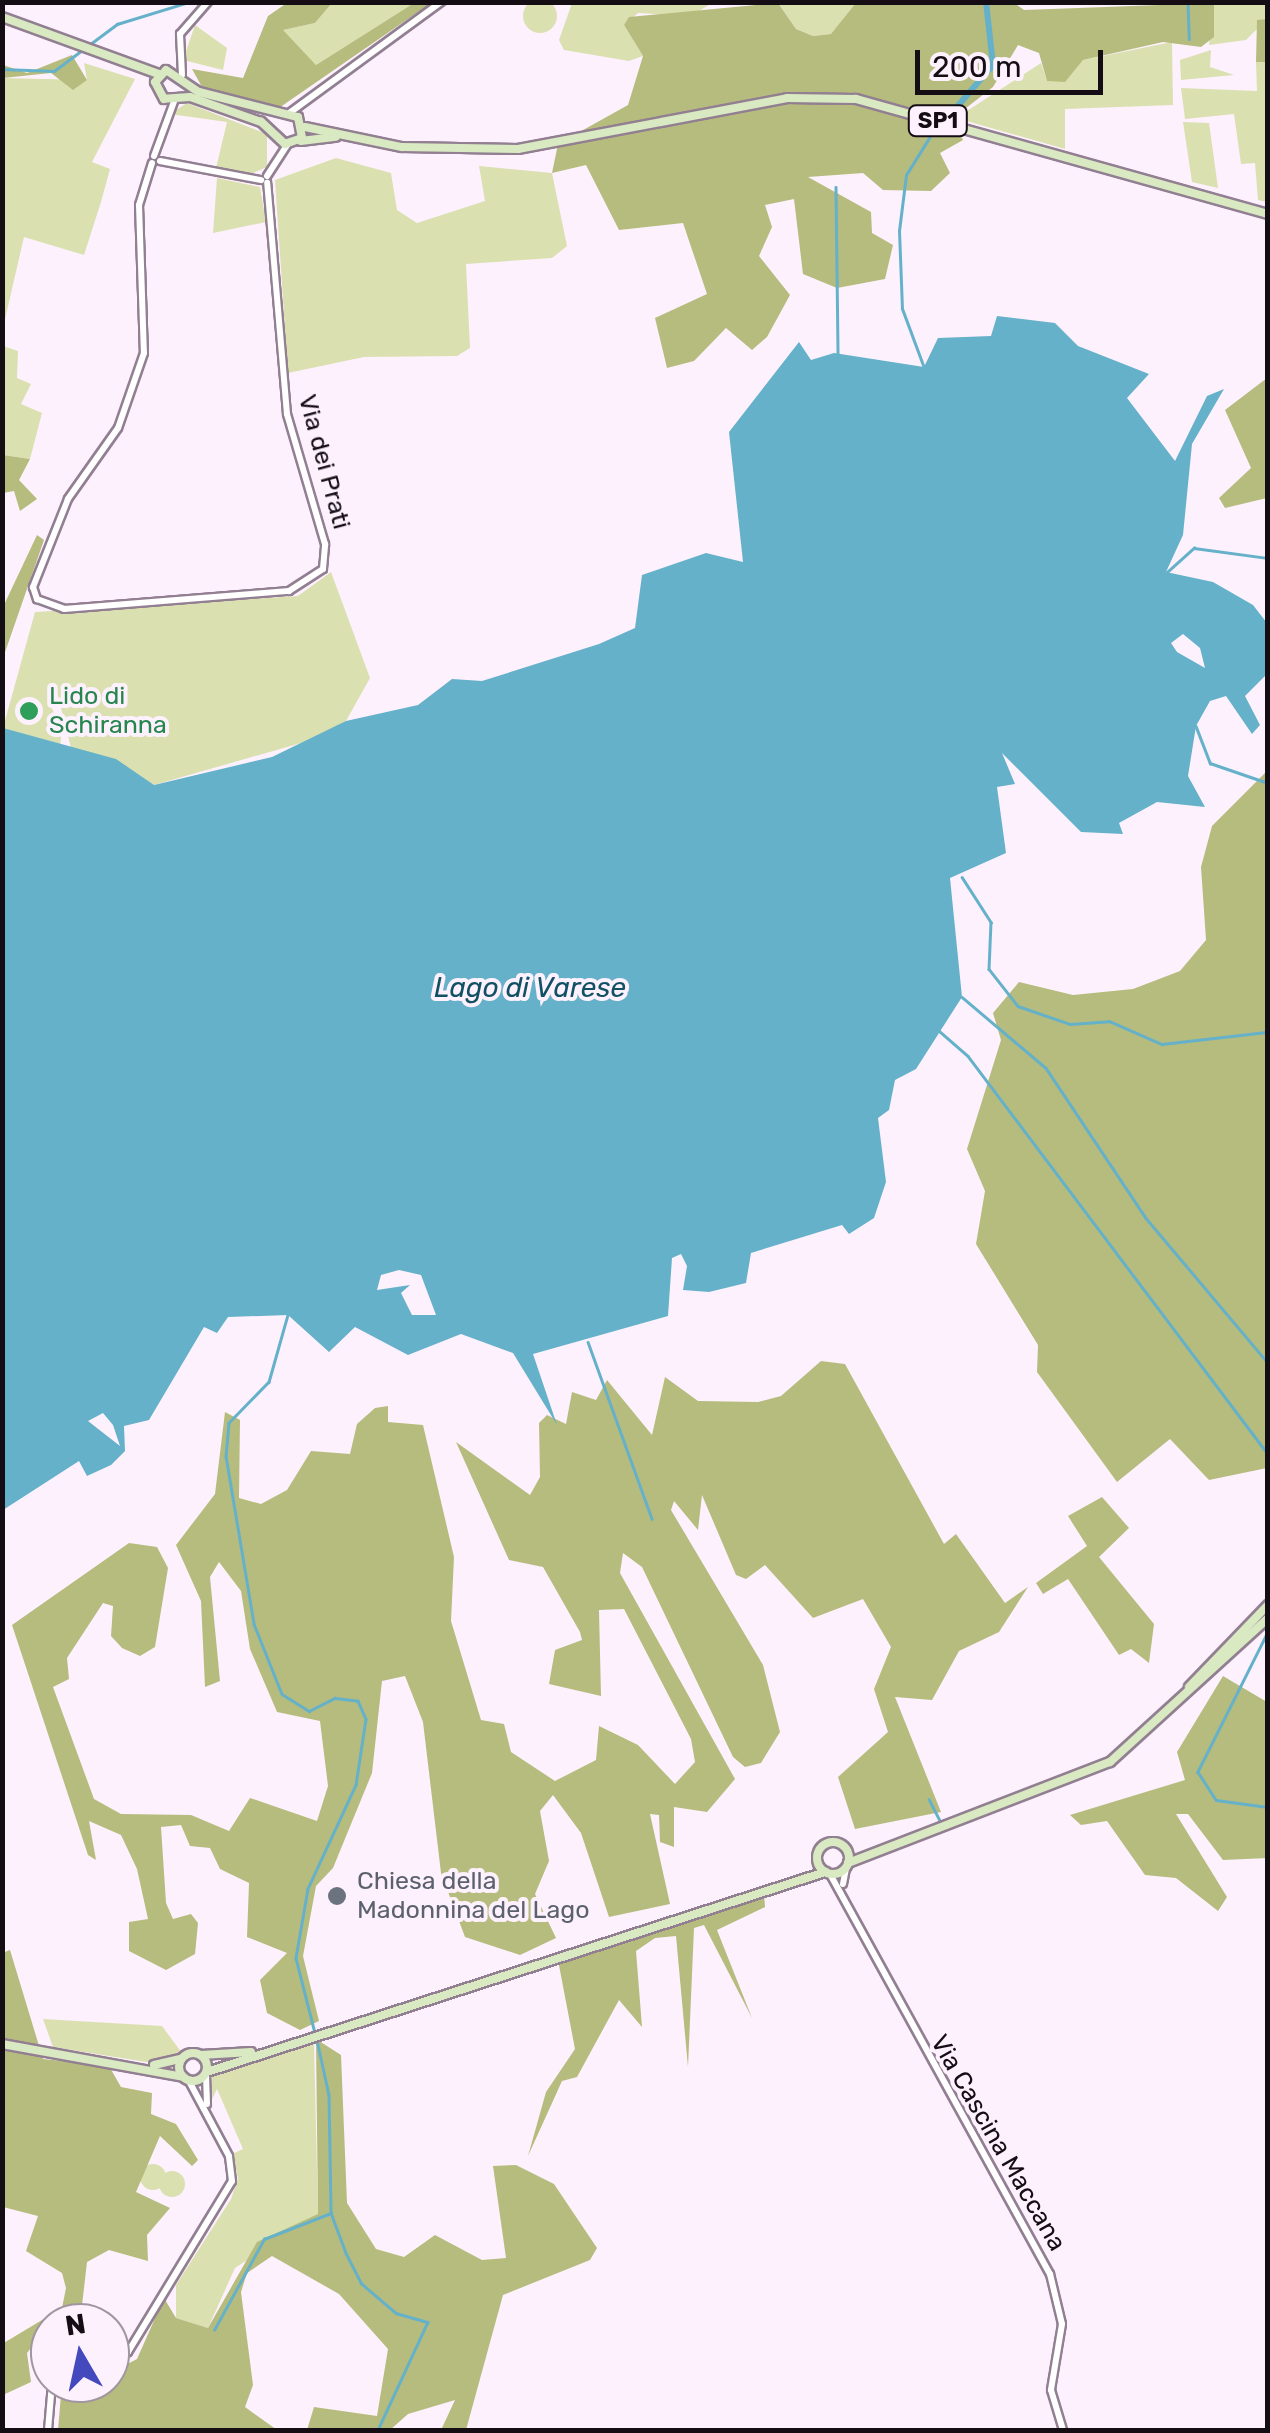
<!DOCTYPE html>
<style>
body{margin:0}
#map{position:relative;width:1270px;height:2433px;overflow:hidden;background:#fdf1fd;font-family:Rubik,sans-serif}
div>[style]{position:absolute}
.green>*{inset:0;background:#dbe0b1}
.round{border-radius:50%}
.forest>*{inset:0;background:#b6bc7d}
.water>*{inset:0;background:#65b1c9}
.stream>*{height:2.5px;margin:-1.25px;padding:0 1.25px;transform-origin:1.25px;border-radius:1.25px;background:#65b1c9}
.canal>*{height:6px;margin:-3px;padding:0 3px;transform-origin:3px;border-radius:3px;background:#65b1c9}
.roads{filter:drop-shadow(2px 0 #927f92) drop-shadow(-2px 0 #927f92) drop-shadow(0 2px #927f92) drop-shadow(0 -2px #927f92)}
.minor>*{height:6px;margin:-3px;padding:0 3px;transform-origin:3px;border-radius:3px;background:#fff}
.major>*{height:8px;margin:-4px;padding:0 4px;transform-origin:4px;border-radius:4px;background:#d9eac2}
.major>.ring{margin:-4px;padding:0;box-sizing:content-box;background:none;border:8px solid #d9eac2;border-radius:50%}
.dots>*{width:28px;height:28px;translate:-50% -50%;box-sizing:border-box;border:5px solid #fdf1fd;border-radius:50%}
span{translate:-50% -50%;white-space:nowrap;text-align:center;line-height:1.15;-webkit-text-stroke:8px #fdf1fd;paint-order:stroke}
.shield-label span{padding:2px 8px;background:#fdf1fd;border:2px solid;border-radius:8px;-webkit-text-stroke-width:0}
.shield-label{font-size:22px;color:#140d14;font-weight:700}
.street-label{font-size:25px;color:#140d14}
.leisure-label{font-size:25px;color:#27864d}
.left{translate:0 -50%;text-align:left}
.worship-label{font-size:25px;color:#5b616d}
.water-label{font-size:28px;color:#105163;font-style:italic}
.frame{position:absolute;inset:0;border:5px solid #140d14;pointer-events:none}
.north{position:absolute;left:30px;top:2303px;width:100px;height:100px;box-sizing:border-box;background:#fdf1fd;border:2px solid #a096a0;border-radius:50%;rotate:351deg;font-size:28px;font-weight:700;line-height:40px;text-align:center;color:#140d14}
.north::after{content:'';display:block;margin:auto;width:35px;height:45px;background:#4549be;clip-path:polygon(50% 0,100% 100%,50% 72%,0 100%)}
.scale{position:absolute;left:915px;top:50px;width:188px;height:45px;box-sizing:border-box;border:5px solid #140d14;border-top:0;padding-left:12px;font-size:30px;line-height:35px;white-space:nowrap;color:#140d14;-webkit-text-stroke:8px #fdf1fd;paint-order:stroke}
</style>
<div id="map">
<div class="green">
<i class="round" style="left:523px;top:-1px;width:34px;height:34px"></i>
<i style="clip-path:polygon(332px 3px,414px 3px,316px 65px,282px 30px,315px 23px)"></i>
<i style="clip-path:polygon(572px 3px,712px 3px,691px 16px,638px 13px,624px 25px,643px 56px,629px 61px,564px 50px,559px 40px)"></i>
<i style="clip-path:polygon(778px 3px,856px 3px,855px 13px,831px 34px,813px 36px,796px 29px)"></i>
<i style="clip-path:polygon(1214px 3px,1267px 3px,1267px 19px,1246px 40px,1209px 45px)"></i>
<i style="clip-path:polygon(195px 25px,227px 48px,223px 70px,183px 60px)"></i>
<i style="clip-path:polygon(1172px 42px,1173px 105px,1065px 109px,1065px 149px,956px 118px,1041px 63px,1047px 81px,1083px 60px)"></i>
<i style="clip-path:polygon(1211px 50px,1210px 67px,1234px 75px,1181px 80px,1180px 60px)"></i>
<i style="clip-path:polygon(1256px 62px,1267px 62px,1267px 202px,1258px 200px,1255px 163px,1241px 164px,1234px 114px,1185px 119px,1181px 88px,1257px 91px)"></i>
<i style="clip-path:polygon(84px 63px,135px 79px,92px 162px,110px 169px,101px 202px,84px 255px,24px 237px,3px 328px,3px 78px,87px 80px)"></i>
<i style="clip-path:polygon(187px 103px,267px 134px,267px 167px,248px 175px,216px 168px,227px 122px,170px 114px)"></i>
<i style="clip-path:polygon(1183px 122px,1209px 123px,1218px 188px,1192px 182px)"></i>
<i style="clip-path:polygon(336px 158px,391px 173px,397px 210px,417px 223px,485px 201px,479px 166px,552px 173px,567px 246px,552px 258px,466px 264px,470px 348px,457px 356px,364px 357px,288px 373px,275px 180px)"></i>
<i style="clip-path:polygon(217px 178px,260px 187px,266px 222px,213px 233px)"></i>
<i style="clip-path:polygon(3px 346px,18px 351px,17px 378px,31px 384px,21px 404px,42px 413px,30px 459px,3px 455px)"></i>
<i style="clip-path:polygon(331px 572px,370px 678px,346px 721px,315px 739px,154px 785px,71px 748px,56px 688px,49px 704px,62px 725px,60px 749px,3px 728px,35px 612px,298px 596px)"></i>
<i style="clip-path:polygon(43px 2019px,162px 2026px,182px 2053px,146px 2062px,53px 2047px)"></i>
<i style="clip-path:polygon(314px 2042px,318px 2214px,235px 2268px,208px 2328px,176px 2318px,176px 2285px,231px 2199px,238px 2178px,232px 2154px,243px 2149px,217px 2089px,210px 2103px,209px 2076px)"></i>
<i class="round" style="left:140px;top:2164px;width:26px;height:26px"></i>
<i class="round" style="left:159px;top:2171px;width:26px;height:26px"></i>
</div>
<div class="forest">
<i style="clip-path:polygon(1013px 2px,1024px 10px,1214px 3px,1214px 37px,1201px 47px,1163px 42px,1083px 60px,1065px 82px,1047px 81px,1039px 53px,1018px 45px,993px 87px,952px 119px,963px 140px,940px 153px,950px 173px,931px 191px,883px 190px,863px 173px,808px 177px,871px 212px,872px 233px,893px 245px,885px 279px,837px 288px,803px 274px,794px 199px,765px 205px,772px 227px,759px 256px,790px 295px,767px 337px,752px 350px,726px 328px,694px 361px,667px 368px,655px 318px,707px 294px,683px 223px,619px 230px,586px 165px,552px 173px,558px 144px,628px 105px,643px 56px,624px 25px,629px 17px,778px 3px,796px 29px,813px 36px,831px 34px,856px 3px)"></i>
<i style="clip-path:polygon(287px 3px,332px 3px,315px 23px,283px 30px,316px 65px,414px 3px,431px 3px,276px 110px,202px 87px,192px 69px,243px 78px,268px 16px)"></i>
<i style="clip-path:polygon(1267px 19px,1267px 62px,1256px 62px,1257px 20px)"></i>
<i style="clip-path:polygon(72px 55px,87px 80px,73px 90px,51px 73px,3px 78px,3px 65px,27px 73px)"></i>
<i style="clip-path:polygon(1267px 378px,1267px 498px,1225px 508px,1219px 498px,1251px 468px,1225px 410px)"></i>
<i style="clip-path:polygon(3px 455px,30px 459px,19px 480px,37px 499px,20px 511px,14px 491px,3px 493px)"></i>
<i style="clip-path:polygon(37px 535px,44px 540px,3px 658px,3px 607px)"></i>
<i style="clip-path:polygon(1267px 771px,1267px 1468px,1209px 1480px,1170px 1439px,1117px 1482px,1037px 1372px,1038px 1345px,976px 1244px,985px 1191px,967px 1149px,1001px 1040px,993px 1013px,1019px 982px,1073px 995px,1133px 989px,1180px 971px,1206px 940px,1201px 867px,1212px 826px)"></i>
<i style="clip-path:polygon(821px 1361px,845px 1364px,944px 1544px,956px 1534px,1005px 1603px,1028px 1587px,999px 1632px,959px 1651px,932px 1700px,895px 1697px,941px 1812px,855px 1829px,838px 1777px,888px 1732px,874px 1689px,891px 1647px,863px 1599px,813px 1618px,765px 1565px,746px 1579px,736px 1575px,702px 1495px,698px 1530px,674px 1501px,671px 1510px,763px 1665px,780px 1732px,761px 1763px,745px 1767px,733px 1757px,642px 1567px,623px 1553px,620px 1573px,735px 1779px,707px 1812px,674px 1807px,674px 1847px,660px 1842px,659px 1815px,650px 1814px,670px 1904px,609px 1917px,581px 1833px,553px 1795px,540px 1811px,549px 1861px,535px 1894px,556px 1938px,520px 1955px,465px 1937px,441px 1873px,423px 1722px,405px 1676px,382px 1681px,372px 1773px,333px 1868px,316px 1886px,303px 1956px,319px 2021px,300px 2030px,267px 2013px,260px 1980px,287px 1953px,247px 1937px,249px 1883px,220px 1869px,210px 1848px,190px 1846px,181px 1825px,161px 1827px,166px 1903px,173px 1919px,191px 1914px,198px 1923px,195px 1954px,166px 1970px,129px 1951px,129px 1922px,148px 1919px,137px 1869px,121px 1835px,89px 1821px,96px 1860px,88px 1855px,12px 1625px,129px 1543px,157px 1547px,168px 1568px,155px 1647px,140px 1656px,122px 1648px,111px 1636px,113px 1606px,103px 1603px,67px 1658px,69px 1679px,53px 1687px,94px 1799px,121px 1814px,191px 1815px,229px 1831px,250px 1798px,317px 1821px,328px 1786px,320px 1721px,277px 1712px,250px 1649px,241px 1591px,219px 1562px,210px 1577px,220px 1681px,205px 1687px,201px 1601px,176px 1545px,215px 1494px,225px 1412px,240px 1420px,239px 1498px,261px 1504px,287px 1490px,311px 1451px,350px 1454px,357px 1424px,375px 1408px,388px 1406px,388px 1422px,423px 1425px,454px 1557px,451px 1621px,481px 1720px,504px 1724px,511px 1752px,555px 1781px,596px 1760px,599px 1726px,638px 1745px,675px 1784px,695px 1762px,691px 1739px,624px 1609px,599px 1610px,601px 1696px,549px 1684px,555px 1650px,582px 1640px,580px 1632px,543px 1567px,509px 1560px,456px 1442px,530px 1495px,540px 1477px,539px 1423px,547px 1415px,566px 1424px,572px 1392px,596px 1400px,607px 1380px,652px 1435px,665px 1377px,698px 1401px,758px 1402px,781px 1396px)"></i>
<i style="clip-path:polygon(1102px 1497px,1129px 1528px,1099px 1557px,1154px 1624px,1149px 1663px,1131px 1649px,1119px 1655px,1068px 1579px,1043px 1594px,1036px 1583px,1087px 1546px,1068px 1516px)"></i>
<i style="clip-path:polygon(1223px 1676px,1267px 1702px,1268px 1858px,1223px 1860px,1188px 1814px,1176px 1814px,1227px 1897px,1218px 1911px,1176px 1878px,1145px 1875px,1107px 1821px,1081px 1825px,1070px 1815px,1185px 1780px,1177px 1752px)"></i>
<i style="clip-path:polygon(764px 1894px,765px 1907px,717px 1930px,752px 2018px,704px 1925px,694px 1928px,688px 2067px,676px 1936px,655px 1938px,636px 1951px,642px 2027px,619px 2000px,577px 2077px,562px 2081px,528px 2156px,546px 2092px,575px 2049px,558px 1960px)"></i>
<i style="clip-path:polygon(10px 1950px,43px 2059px,109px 2066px,121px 2087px,152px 2093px,151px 2114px,176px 2124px,198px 2160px,192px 2166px,160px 2136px,136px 2192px,170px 2208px,147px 2235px,148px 2261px,109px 2250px,87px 2262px,80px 2323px,50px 2323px,27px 2353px,31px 2382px,3px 2395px,2px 2344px,62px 2308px,66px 2288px,62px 2273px,26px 2251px,38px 2216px,3px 2207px,2px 1953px)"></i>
<i style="clip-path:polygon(316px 2039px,341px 2055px,347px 2203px,376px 2249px,404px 2257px,435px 2235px,482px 2260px,506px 2258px,493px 2166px,516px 2165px,554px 2184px,597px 2248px,590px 2260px,503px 2295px,466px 2430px,441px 2430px,455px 2400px,408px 2414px,390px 2430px,307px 2430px,314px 2407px,377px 2416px,388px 2349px,339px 2294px,272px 2256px,247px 2273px,241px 2292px,253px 2385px,245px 2407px,277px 2430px,58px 2430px,62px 2383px,110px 2383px,110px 2373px,137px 2359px,164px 2298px,176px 2318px,208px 2328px,257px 2242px,318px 2214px)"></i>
</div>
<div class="water">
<i style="clip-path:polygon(evenodd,997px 316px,1055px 323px,1078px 346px,1149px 374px,1127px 398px,1175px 461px,1207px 396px,1224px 389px,1192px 444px,1183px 535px,1166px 572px,1213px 582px,1253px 605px,1267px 623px,1267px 674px,1245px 696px,1260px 725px,1252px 734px,1226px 696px,1210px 701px,1196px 726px,1188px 776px,1205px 807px,1157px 802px,1119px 823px,1123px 834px,1081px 832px,1002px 753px,1015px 784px,997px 787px,1006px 853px,950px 878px,962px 997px,916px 1069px,895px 1080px,889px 1110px,878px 1118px,886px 1182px,874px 1218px,849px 1234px,842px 1225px,751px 1253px,746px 1283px,709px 1292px,683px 1290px,687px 1266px,681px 1254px,672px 1258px,668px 1316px,533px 1354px,557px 1425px,513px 1353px,461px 1334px,408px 1355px,355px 1327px,329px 1352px,288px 1315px,228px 1317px,217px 1333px,204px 1327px,149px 1420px,124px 1426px,125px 1451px,111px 1465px,87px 1476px,79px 1461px,3px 1510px,3px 728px,116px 759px,154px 785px,272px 757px,346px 721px,418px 705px,452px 679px,482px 681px,599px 644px,635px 628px,642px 575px,706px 553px,743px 562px,729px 432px,799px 342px,811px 360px,834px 353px,924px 367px,938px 338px,991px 336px,997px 316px,1183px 634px,1200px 648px,1205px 668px,1177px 652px,1171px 643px,1183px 634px,997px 316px,399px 1270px,421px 1275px,436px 1315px,412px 1315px,401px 1293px,410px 1285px,377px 1290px,381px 1275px,399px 1270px,997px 316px,103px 1413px,113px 1425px,120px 1446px,88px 1421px,103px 1413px)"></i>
</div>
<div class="stream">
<i style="left:1188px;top:2px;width:37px;rotate:88deg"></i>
<i style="left:2px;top:69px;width:52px;rotate:2.2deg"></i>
<i style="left:54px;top:71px;width:79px;rotate:-36.7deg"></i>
<i style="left:117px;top:24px;width:75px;rotate:-17deg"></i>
<i style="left:836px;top:187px;width:168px;rotate:89.3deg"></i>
<i style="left:924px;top:368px;width:63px;rotate:-110.4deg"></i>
<i style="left:902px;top:309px;width:78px;rotate:-92.2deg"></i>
<i style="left:899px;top:231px;width:56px;rotate:-82.9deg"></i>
<i style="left:906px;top:175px;width:44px;rotate:-58.1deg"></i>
<i style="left:1166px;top:573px;width:38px;rotate:-42deg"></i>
<i style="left:1194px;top:548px;width:75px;rotate:7.7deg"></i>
<i style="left:1196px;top:726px;width:40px;rotate:69deg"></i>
<i style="left:1210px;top:763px;width:61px;rotate:19deg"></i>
<i style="left:962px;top:877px;width:54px;rotate:57.2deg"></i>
<i style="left:991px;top:922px;width:47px;rotate:92.4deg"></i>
<i style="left:989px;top:969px;width:47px;rotate:51.9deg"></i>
<i style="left:1018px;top:1006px;width:55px;rotate:19.1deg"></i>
<i style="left:1070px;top:1024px;width:39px;rotate:-4deg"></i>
<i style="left:1109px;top:1021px;width:58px;rotate:23.5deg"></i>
<i style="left:1162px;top:1044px;width:107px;rotate:-6.5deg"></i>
<i style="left:962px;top:997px;width:110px;rotate:40.2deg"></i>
<i style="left:1046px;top:1068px;width:180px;rotate:56.3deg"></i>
<i style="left:1146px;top:1218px;width:189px;rotate:49.9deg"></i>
<i style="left:937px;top:1029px;width:41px;rotate:41.1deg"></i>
<i style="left:968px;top:1056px;width:498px;rotate:53deg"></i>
<i style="left:288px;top:1315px;width:70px;rotate:105.8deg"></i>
<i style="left:269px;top:1382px;width:57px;rotate:134.3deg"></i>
<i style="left:229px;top:1423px;width:33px;rotate:95deg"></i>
<i style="left:226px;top:1456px;width:170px;rotate:80.5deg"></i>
<i style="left:254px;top:1624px;width:75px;rotate:68.2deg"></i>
<i style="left:282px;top:1694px;width:32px;rotate:32deg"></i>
<i style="left:309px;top:1711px;width:29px;rotate:-27deg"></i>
<i style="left:335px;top:1698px;width:23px;rotate:7deg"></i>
<i style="left:358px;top:1701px;width:20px;rotate:66deg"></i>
<i style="left:366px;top:1719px;width:67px;rotate:98.6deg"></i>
<i style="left:356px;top:1785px;width:115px;rotate:114.8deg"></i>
<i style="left:308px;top:1889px;width:70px;rotate:99.9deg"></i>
<i style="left:296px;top:1958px;width:77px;rotate:75.8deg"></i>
<i style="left:588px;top:1342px;width:188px;rotate:70.1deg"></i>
<i style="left:1268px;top:1632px;width:157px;rotate:116.6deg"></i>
<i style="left:1198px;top:1772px;width:33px;rotate:57deg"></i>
<i style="left:1216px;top:1800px;width:52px;rotate:7.7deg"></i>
<i style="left:929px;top:1799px;width:25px;rotate:63deg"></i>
<i style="left:317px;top:2040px;width:56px;rotate:77.7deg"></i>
<i style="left:329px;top:2095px;width:118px;rotate:89deg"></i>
<i style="left:331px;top:2213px;width:43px;rotate:69.4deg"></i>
<i style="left:346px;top:2253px;width:34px;rotate:63deg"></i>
<i style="left:361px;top:2283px;width:46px;rotate:40.6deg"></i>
<i style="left:396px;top:2313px;width:33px;rotate:16deg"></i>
<i style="left:428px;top:2322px;width:119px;rotate:114.8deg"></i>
<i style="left:214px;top:2330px;width:104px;rotate:-61.2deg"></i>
<i style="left:264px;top:2239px;width:72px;rotate:-21.2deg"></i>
</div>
<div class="canal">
<i style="left:950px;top:115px;width:66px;rotate:-49.3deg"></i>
<i style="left:993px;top:65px;width:63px;rotate:-96.3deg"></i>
</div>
<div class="roads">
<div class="minor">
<i style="left:182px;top:75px;width:41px;rotate:-92.8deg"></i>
<i style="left:180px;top:34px;width:43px;rotate:-48.8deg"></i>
<i style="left:288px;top:114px;width:190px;rotate:-36.2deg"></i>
<i style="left:154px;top:156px;width:61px;rotate:-69.8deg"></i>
<i style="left:160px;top:161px;width:103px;rotate:10.7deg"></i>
<i style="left:152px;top:163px;width:44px;rotate:107.2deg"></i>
<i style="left:139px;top:205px;width:148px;rotate:88.1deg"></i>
<i style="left:144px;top:353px;width:79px;rotate:109.1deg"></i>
<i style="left:118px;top:428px;width:87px;rotate:125.2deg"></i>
<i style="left:68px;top:499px;width:95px;rotate:111.7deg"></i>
<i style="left:33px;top:587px;width:13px;rotate:72deg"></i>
<i style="left:37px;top:599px;width:29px;rotate:20deg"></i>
<i style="left:64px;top:609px;width:226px;rotate:-4.6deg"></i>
<i style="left:289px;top:591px;width:40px;rotate:-32.9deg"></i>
<i style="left:323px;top:569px;width:25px;rotate:-85deg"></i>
<i style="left:325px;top:544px;width:135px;rotate:-106.3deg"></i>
<i style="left:287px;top:414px;width:232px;rotate:-94.9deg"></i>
<i style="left:267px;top:176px;width:38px;rotate:-57deg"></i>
<i style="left:830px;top:1874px;width:457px;rotate:61.2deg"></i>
<i style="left:1050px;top:2274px;width:51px;rotate:76.5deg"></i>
<i style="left:1062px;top:2324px;width:67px;rotate:99.5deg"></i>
<i style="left:1051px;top:2390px;width:42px;rotate:73.3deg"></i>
<i style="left:843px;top:1884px;width:16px;rotate:-79deg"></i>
<i style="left:206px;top:2075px;width:29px;rotate:88deg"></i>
<i style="left:110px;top:2365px;width:22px;rotate:-36deg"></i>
<i style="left:128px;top:2352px;width:200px;rotate:-58.7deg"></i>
<i style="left:232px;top:2181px;width:25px;rotate:-97deg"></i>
<i style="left:229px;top:2156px;width:85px;rotate:-118.1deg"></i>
<i style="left:48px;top:2430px;width:47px;rotate:-85.1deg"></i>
</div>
<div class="major">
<i style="left:2px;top:17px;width:167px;rotate:20deg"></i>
<i style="left:166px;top:70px;width:40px;rotate:34deg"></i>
<i style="left:199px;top:92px;width:102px;rotate:14.2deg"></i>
<i style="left:298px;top:117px;width:21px;rotate:79deg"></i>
<i style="left:302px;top:138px;width:18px;rotate:161deg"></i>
<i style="left:285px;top:144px;width:33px;rotate:-137deg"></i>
<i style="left:261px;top:122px;width:75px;rotate:-160.6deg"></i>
<i style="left:190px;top:97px;width:26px;rotate:176deg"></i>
<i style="left:164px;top:99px;width:19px;rotate:-118deg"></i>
<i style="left:155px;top:82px;width:16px;rotate:-47deg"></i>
<i style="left:305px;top:127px;width:99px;rotate:11.7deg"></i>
<i style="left:402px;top:147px;width:116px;rotate:1deg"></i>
<i style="left:518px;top:149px;width:274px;rotate:-10.7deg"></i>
<i style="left:787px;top:98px;width:69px;rotate:0.8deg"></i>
<i style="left:856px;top:99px;width:428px;rotate:15.6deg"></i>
<i style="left:301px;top:141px;width:35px;rotate:-7deg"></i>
<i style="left:1189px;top:1687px;width:114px;rotate:-46.1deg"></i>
<i class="ring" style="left:817px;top:1842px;width:24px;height:24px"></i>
<i style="left:848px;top:1863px;width:281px;rotate:-21.1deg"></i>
<i style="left:1110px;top:1762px;width:214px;rotate:-42.3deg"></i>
<i style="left:2px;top:2044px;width:184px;rotate:10.3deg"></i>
<i class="ring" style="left:179px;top:2053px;width:20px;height:20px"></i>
<i style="left:201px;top:2055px;width:50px;rotate:-3.4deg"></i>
<i style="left:154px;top:2065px;width:28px;rotate:-13deg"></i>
<i style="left:207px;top:2072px;width:650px;rotate:-17.93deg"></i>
</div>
</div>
<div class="dots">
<i style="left:29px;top:711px;background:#2e9e5b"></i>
<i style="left:337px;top:1896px;background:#6b7280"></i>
</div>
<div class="shield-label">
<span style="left:938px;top:121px">SP1</span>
</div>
<div class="street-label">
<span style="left:324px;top:462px;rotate:75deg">Via dei Prati</span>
<span style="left:998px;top:2143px;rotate:60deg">Via Cascina Maccana</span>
</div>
<div class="leisure-label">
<span class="left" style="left:49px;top:711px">Lido di<br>Schiranna</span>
</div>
<div class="worship-label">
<span class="left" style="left:357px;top:1896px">Chiesa della<br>Madonnina del Lago</span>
</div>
<div class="water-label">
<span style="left:530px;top:988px">Lago di Varese</span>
</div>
<div class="frame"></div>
<div class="north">N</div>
<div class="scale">200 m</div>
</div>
